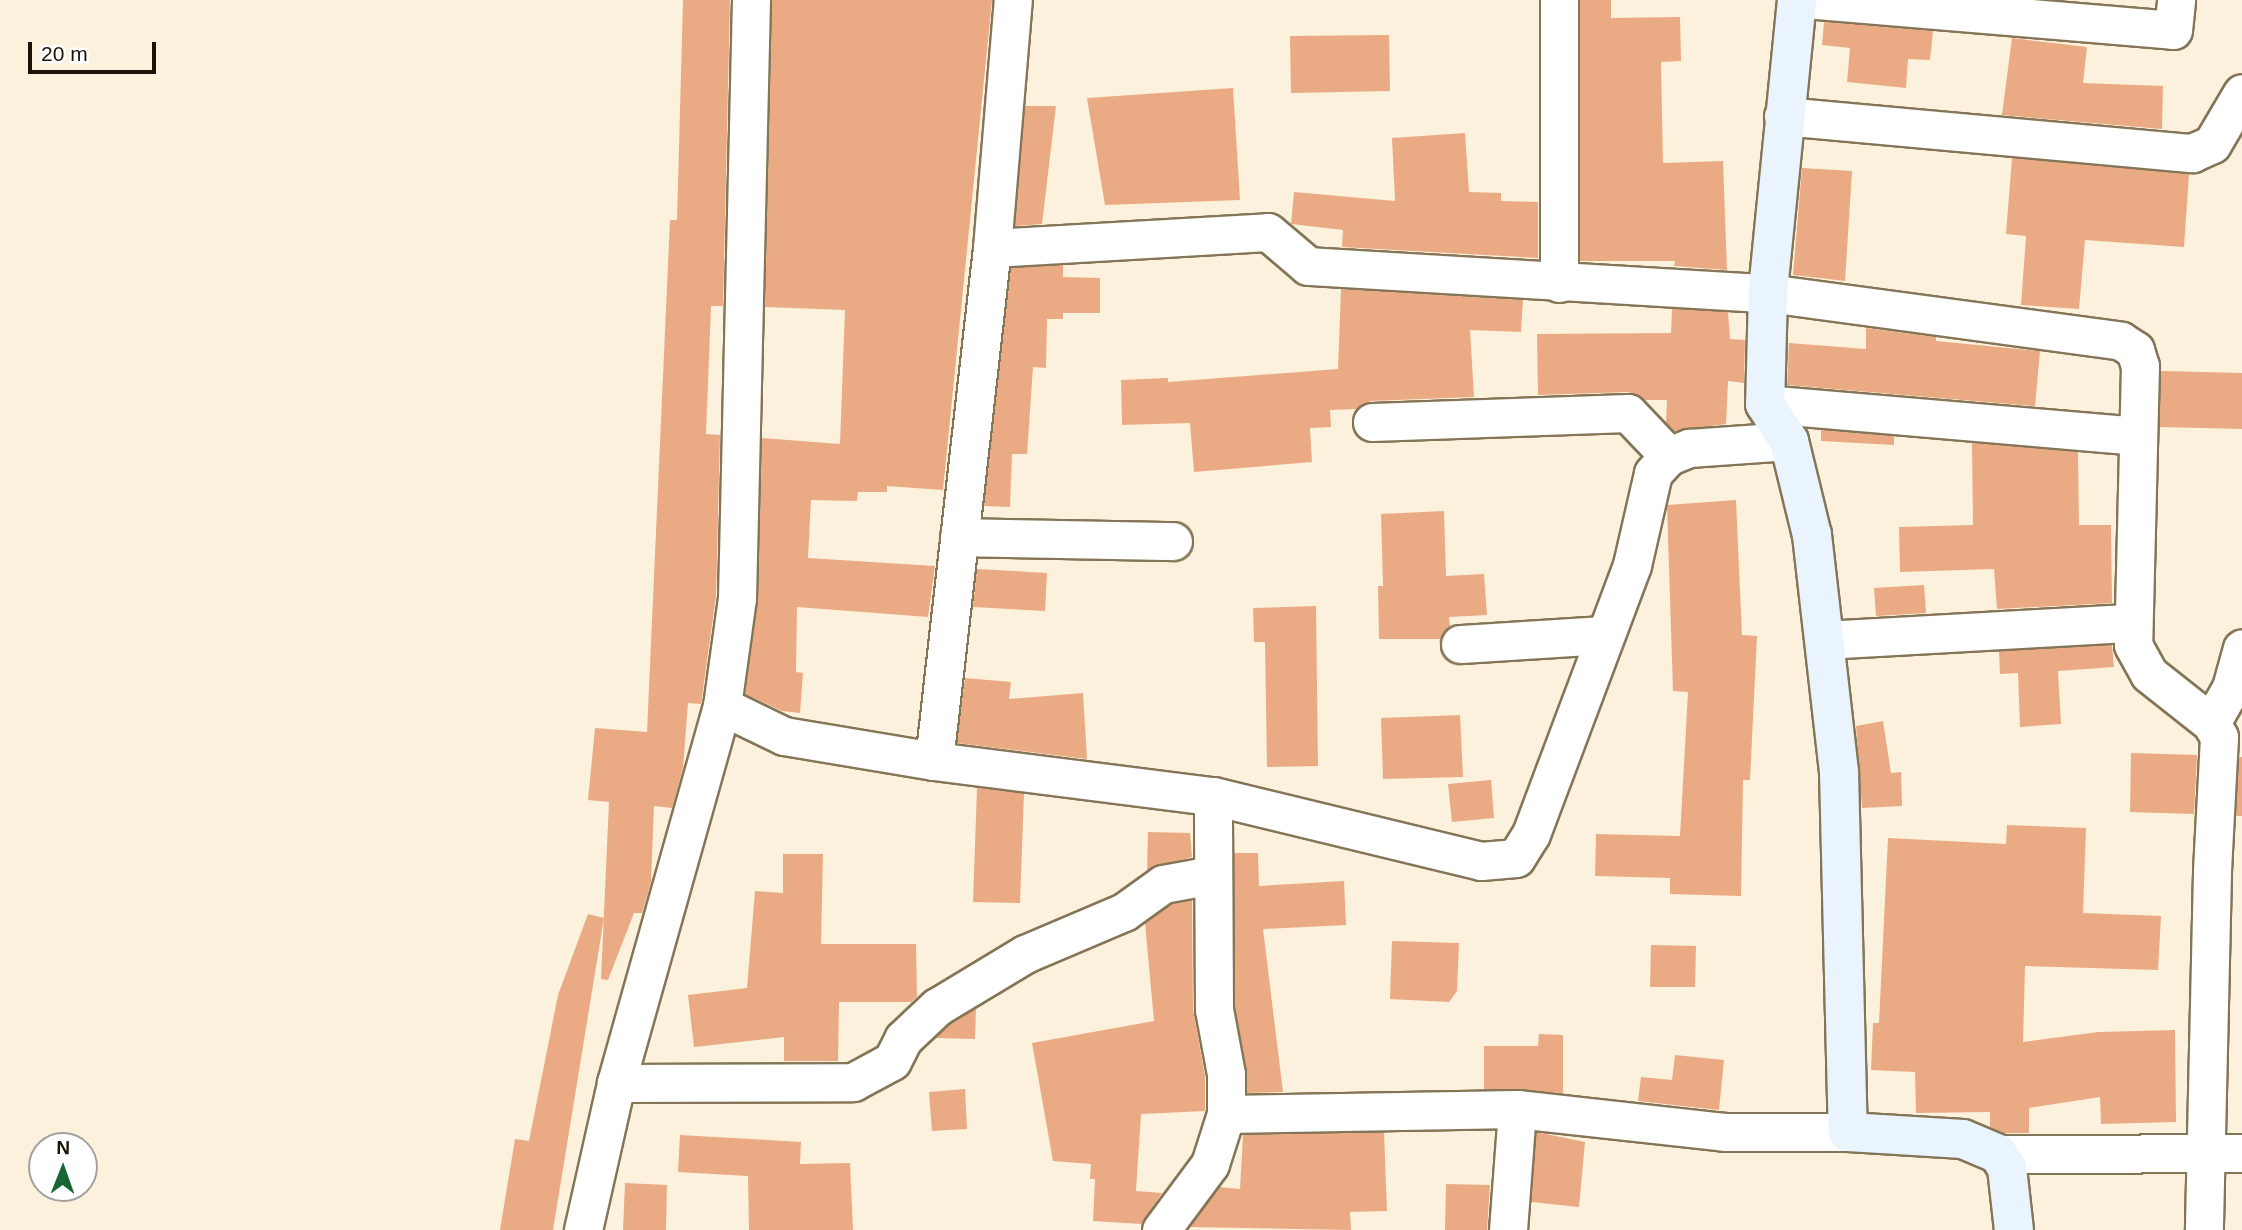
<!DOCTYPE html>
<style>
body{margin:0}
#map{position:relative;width:2242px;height:1230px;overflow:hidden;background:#fcf1dd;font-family:Helvetica,sans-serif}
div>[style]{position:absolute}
.building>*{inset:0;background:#eaab84}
.roads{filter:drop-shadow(2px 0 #857557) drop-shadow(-2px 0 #857557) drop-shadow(0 2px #857557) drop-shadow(0 -2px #857557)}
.street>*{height:37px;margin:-18.5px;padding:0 18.5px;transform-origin:18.5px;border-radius:18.5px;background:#fff}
.secondary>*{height:38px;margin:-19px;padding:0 19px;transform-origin:19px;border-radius:19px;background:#e9f4fe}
span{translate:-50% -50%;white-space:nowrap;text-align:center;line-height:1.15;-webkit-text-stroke:5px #fff;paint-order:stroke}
.north{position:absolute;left:28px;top:1132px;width:70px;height:70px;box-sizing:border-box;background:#fff;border:2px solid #a3a19c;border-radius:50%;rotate:1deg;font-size:19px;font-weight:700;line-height:28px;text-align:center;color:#1a1308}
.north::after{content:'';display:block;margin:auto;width:24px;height:32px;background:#166636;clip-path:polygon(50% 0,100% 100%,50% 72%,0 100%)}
.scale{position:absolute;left:28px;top:42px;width:128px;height:32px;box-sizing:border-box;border:4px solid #1a1308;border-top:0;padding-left:9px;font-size:21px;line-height:24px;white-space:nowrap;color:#1a1308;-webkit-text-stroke:5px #fff;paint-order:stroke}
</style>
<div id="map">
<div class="building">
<i style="clip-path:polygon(683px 0,730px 0,723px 306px,711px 306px,706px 434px,720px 435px,716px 596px,701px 704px,688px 703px,683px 768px,672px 808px,654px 806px,651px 882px,642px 913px,634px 913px,608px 980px,601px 979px,609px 802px,588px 800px,595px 728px,647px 732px,670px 220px,677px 220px)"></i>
<i style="clip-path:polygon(772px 0,992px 0,943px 490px,887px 486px,887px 492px,858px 492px,857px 501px,811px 500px,808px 558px,935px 566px,928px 617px,797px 607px,796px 672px,803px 673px,800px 713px,782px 711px,745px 694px,758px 599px,762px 438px,840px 444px,845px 310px,765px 307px)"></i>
<i style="clip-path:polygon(1580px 0,1611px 0,1611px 18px,1680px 17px,1681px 61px,1661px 62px,1663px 163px,1723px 161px,1727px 270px,1674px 266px,1675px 261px,1580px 261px)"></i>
<i style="clip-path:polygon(1824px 22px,1933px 31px,1930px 60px,1908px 59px,1906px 88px,1847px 82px,1850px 48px,1822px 45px)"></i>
<i style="clip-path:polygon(1389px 35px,1390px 91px,1291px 93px,1290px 36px)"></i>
<i style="clip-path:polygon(2012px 38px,2087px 47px,2083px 83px,2163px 86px,2162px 129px,2002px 115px)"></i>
<i style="clip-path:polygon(1233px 88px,1240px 200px,1105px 205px,1087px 98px)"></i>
<i style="clip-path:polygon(1025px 106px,1056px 106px,1042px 224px,1015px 226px)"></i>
<i style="clip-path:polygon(1465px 133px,1469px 192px,1501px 193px,1501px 201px,1538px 202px,1538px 258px,1342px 247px,1343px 230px,1291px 224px,1294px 192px,1395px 201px,1392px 138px)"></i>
<i style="clip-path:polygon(2012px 158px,2189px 174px,2184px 247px,2085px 240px,2079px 309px,2021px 305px,2026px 236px,2006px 234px)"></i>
<i style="clip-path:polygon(1802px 168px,1852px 171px,1845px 281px,1793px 275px)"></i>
<i style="clip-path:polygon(1063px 265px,1063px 277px,1100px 278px,1100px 313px,1063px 313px,1063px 319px,1047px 319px,1046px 368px,1033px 367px,1027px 454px,1012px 454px,1010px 507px,984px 506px,1011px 268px)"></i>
<i style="clip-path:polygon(1341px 289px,1523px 300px,1521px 332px,1470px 330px,1474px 397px,1371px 401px,1357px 409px,1330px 410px,1331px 427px,1310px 428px,1312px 462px,1194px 472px,1190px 423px,1122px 425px,1121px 380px,1168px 378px,1168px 382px,1338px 369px)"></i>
<i style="clip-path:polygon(1672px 308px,1728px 312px,1730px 339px,1745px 340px,1744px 383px,1728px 381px,1726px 424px,1674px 431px,1666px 423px,1667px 400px,1645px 400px,1628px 392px,1538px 395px,1537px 334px,1671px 333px)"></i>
<i style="clip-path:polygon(1866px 328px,1936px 337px,1936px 341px,2040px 351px,2035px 406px,1787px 385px,1789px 343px,1866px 349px)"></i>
<i style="clip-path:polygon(2161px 371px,2242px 373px,2242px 429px,2159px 427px)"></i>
<i style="clip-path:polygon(1821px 430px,1894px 436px,1894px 445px,1821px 441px)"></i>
<i style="clip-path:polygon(1972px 443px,2078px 452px,2079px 525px,2111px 525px,2112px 603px,1997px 609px,1994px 569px,1900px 572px,1899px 527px,1973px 525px)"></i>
<i style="clip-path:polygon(1736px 500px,1742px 635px,1757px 636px,1750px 780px,1743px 780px,1741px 896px,1670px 894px,1670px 878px,1595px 876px,1596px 834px,1680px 836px,1688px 692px,1673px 691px,1667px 505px)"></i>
<i style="clip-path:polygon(1444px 511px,1446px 576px,1484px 574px,1487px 615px,1449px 617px,1450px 626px,1440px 639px,1379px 639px,1378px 586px,1383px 586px,1381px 514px)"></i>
<i style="clip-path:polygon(977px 569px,1047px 573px,1045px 611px,973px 607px)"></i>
<i style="clip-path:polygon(1924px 585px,1926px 613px,1876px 616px,1874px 588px)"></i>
<i style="clip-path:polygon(1316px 606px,1318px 766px,1267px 767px,1265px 642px,1254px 642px,1253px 608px)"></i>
<i style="clip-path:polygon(2112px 645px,2114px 667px,2058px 671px,2061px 724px,2020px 727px,2018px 673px,2000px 674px,1999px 651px)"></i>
<i style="clip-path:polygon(965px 678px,1011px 682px,1009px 699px,1083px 693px,1087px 759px,957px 743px)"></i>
<i style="clip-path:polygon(1460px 715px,1463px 777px,1383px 779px,1381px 718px)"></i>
<i style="clip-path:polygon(1883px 721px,1891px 773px,1901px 772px,1902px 806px,1862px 808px,1856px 726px)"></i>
<i style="clip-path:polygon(2131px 753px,2197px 755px,2194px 814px,2130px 812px)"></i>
<i style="clip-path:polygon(2239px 757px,2242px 757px,2242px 816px,2236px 816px)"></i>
<i style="clip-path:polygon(1491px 780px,1494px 818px,1452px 822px,1448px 784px)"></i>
<i style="clip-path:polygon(977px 788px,1024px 793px,1020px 903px,973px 902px)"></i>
<i style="clip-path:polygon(2007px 825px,2086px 828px,2083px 913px,2161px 916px,2158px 970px,2025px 966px,2023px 1042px,2098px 1032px,2175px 1030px,2176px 1122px,2101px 1124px,2100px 1097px,2029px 1108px,2029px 1133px,2004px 1133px,1990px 1127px,1990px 1112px,1916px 1113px,1915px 1072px,1871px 1070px,1873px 1023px,1879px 1023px,1888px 838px,2006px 844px)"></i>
<i style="clip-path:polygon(1148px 832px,1190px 833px,1192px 857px,1147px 870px)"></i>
<i style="clip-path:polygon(1234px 853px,1258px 853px,1259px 886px,1344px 881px,1346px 925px,1263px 929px,1283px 1092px,1247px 1093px,1235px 1007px)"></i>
<i style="clip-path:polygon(783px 854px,823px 854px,821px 944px,916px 944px,917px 997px,911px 1002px,839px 1002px,838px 1061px,784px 1061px,784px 1037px,694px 1047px,688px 995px,747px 988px,755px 891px,783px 893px)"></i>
<i style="clip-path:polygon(1192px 900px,1193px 1009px,1205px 1076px,1205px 1111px,1141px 1114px,1136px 1191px,1162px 1193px,1141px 1224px,1093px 1221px,1095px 1179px,1090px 1179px,1091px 1164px,1053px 1161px,1032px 1043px,1154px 1021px,1145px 923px,1171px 904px)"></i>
<i style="clip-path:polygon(588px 914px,604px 918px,553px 1230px,500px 1230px,515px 1139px,529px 1141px,558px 995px)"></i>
<i style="clip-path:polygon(1392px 941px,1459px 943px,1457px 991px,1449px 1002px,1390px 999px)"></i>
<i style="clip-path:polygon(1651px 945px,1696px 946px,1695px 987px,1650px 987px)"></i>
<i style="clip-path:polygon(976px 1008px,975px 1039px,935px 1038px,950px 1024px)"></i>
<i style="clip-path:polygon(1539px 1034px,1563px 1035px,1563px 1093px,1484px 1089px,1484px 1046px,1538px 1046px)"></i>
<i style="clip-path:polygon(1675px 1055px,1724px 1060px,1719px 1110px,1638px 1101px,1641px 1077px,1672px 1080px)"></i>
<i style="clip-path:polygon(965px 1089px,967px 1129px,932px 1131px,929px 1092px)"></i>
<i style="clip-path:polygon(1384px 1132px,1387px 1211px,1350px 1212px,1351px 1230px,1189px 1227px,1219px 1187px,1240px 1189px,1243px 1135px)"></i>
<i style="clip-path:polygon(1536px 1132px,1585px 1142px,1579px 1207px,1531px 1202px)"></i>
<i style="clip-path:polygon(680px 1135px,801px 1142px,800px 1164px,850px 1163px,853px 1230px,749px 1230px,748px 1176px,678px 1172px)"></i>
<i style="clip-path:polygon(625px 1183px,667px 1185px,666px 1230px,623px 1230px)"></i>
<i style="clip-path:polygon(1446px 1184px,1490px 1185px,1487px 1230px,1445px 1230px)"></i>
</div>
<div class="roads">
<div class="street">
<i style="left:1559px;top:0;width:283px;rotate:90deg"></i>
<i style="left:1817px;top:0;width:357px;rotate:4.8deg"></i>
<i style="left:2173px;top:30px;width:30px;rotate:-84deg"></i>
<i style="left:1783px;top:116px;width:411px;rotate:5.2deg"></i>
<i style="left:2192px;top:153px;width:22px;rotate:-24deg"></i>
<i style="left:2212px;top:144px;width:59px;rotate:-59.5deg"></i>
<i style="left:992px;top:248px;width:249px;rotate:-85.2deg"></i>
<i style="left:1765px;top:404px;width:374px;rotate:4.9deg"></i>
<i style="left:1372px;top:422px;width:256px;rotate:-2deg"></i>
<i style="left:1628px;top:413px;width:59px;rotate:46.4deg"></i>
<i style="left:959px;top:537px;width:214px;rotate:1.1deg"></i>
<i style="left:1824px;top:640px;width:308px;rotate:-3.2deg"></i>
<i style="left:1460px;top:644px;width:145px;rotate:-3.6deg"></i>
<i style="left:722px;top:706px;width:109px;rotate:-82.1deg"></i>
<i style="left:737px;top:598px;width:598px;rotate:-88.66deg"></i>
<i style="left:2211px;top:723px;width:40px;rotate:-60.3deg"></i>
<i style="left:2231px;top:688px;width:41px;rotate:-74.6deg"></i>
<i style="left:934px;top:761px;width:516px;rotate:-83.55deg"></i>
<i style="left:992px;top:248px;width:276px;rotate:-3.3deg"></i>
<i style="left:1268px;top:232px;width:52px;rotate:40.4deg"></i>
<i style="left:1308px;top:266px;width:461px;rotate:3.4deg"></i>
<i style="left:1768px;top:293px;width:356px;rotate:7.7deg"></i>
<i style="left:2121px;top:341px;width:17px;rotate:33deg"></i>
<i style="left:2135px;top:350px;width:17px;rotate:73deg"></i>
<i style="left:2140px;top:366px;width:279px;rotate:91.4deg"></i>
<i style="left:2133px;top:645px;width:33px;rotate:61deg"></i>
<i style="left:2149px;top:674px;width:79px;rotate:38.3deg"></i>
<i style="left:2211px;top:723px;width:16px;rotate:60deg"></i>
<i style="left:2219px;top:737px;width:135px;rotate:93deg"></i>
<i style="left:2212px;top:872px;width:358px;rotate:91.3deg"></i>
<i style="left:616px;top:1083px;width:237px;rotate:-0.2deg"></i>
<i style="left:853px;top:1082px;width:44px;rotate:-28.3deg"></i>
<i style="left:892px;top:1061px;width:25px;rotate:-63deg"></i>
<i style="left:903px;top:1039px;width:47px;rotate:-43.3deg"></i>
<i style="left:937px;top:1007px;width:103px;rotate:-31.1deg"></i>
<i style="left:1025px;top:954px;width:108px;rotate:-23deg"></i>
<i style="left:1124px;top:912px;width:48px;rotate:-35.7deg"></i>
<i style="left:1163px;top:884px;width:50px;rotate:-10.4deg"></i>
<i style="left:1226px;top:1114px;width:291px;rotate:-1deg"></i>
<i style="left:1517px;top:1109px;width:209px;rotate:6.3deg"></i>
<i style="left:1725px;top:1132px;width:123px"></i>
<i style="left:1998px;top:1154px;width:244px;rotate:-0.2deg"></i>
<i style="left:583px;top:1230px;width:151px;rotate:-77.3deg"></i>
<i style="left:616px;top:1083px;width:392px;rotate:-74.3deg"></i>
<i style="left:722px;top:706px;width:69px;rotate:25.8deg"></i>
<i style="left:784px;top:736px;width:152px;rotate:9.5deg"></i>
<i style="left:934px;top:761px;width:281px;rotate:7.2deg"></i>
<i style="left:1213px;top:796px;width:276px;rotate:13.6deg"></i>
<i style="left:1481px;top:861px;width:35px;rotate:-5deg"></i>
<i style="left:1516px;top:858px;width:28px;rotate:-58deg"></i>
<i style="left:1531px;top:834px;width:287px;rotate:-69.4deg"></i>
<i style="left:1632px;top:565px;width:94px;rotate:-77.1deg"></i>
<i style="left:1653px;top:473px;width:23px;rotate:-47deg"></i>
<i style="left:1669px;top:456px;width:22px;rotate:-22deg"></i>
<i style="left:1689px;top:448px;width:100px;rotate:-4deg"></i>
<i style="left:1161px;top:1230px;width:82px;rotate:-53.4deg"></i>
<i style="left:1210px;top:1164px;width:52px;rotate:-72.3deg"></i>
<i style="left:1226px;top:1114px;width:40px;rotate:-90deg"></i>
<i style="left:1226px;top:1074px;width:66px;rotate:-100.5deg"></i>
<i style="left:1214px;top:1009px;width:213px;rotate:-90.3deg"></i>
<i style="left:1508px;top:1230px;width:121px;rotate:-85.7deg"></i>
</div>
<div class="secondary">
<i style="left:1797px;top:0;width:294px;rotate:95.7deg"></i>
<i style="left:1768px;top:293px;width:111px;rotate:91.5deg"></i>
<i style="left:1765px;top:404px;width:44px;rotate:57deg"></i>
<i style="left:1789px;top:441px;width:97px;rotate:76.3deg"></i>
<i style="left:1812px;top:535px;width:239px;rotate:83.5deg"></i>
<i style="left:1839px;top:772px;width:360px;rotate:88.6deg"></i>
<i style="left:1848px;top:1132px;width:115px;rotate:3.5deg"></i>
<i style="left:1963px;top:1139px;width:38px;rotate:23deg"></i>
<i style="left:1998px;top:1154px;width:17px;rotate:57deg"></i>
<i style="left:2007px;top:1168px;width:62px;rotate:83.6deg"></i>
</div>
</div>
<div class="north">N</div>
<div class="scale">20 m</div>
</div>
